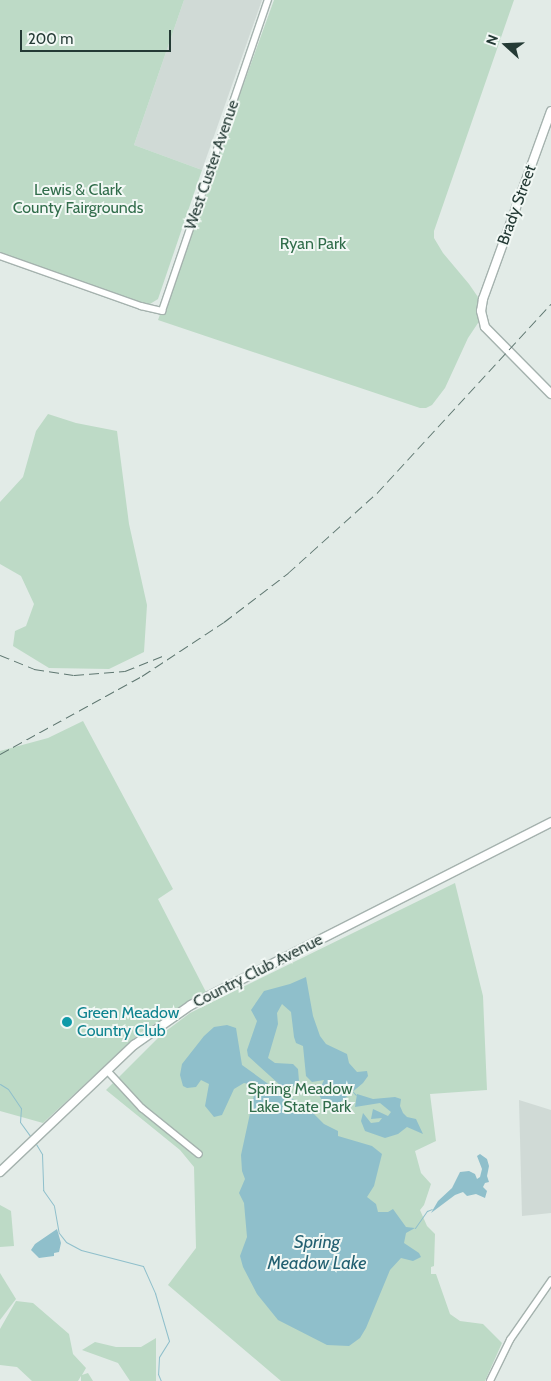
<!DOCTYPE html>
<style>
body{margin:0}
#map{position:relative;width:551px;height:1381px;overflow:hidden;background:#e2ebe7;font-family:Cabin,sans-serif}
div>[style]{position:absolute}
.built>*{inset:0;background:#d0dad6}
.green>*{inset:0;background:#bddac6}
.water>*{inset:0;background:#8fbfcb}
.stream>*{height:1px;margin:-0.5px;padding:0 0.5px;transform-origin:0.5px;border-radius:0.5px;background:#8fbfcb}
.roads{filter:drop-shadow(1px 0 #a5b2ae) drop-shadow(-1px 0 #a5b2ae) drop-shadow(0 1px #a5b2ae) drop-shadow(0 -1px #a5b2ae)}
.street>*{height:5.5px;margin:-2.75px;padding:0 2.75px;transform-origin:2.75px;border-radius:2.75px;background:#fff}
.secondary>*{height:8px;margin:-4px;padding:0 4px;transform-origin:4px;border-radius:4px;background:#fff}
.rail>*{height:1px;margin-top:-0.5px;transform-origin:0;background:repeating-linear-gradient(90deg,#5e7670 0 10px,transparent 0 15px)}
.dots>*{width:14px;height:14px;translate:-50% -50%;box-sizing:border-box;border:2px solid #f2f8f5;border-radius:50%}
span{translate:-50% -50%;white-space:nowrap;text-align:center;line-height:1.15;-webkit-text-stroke:4px #f2f8f5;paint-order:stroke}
.street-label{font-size:16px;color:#243a35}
.park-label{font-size:16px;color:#316d4b}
.culture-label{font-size:16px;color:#0d838f}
.left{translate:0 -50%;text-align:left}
.water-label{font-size:18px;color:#236071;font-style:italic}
.north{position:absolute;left:481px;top:20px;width:50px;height:50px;-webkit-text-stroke:4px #f2f8f5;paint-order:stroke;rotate:290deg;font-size:14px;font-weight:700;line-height:20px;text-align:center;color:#243a35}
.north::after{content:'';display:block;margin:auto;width:18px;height:22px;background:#243a35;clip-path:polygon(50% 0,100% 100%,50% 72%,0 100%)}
.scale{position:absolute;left:20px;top:30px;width:151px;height:22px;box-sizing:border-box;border:2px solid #243a35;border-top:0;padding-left:6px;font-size:15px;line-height:18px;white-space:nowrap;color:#243a35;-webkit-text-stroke:4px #f2f8f5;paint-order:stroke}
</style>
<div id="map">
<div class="built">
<i style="clip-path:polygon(184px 0,262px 0,202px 170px,134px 145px)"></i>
<i style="clip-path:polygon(519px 1100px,551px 1110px,551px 1213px,522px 1216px)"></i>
</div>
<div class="green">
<i style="clip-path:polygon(0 0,184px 0,134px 145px,202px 170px,158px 299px,150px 304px,139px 303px,0 255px)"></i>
<i style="clip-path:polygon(274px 0,514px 0,434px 231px,434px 238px,443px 253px,469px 284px,480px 300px,480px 320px,468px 338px,445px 388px,432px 405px,426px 408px,420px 408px,158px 320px)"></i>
<i style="clip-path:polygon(48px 414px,76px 423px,117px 431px,129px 524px,147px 605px,144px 652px,109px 669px,49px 668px,13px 646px,15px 631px,26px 626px,34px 604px,21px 576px,0 564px,0 502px,23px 477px,36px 431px)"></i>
<i style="clip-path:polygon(83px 721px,173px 889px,158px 899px,206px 992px,140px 1033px,43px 1123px,0 1111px,0 751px,48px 738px)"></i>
<i style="clip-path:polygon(455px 883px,483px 996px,487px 1090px,430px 1094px,436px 1141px,415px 1151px,421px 1173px,431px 1184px,424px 1205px,420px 1210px,427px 1226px,435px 1234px,434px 1266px,431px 1267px,431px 1274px,436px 1274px,450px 1314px,460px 1321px,483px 1324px,502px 1343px,485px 1381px,281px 1381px,168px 1285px,196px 1248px,194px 1167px,180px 1150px,106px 1090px,162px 1034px,190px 1013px)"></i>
<i style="clip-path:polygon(0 1205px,11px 1211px,14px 1246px,0 1247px)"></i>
<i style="clip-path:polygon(0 1273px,16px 1299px,0 1320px)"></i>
<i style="clip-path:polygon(16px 1301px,33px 1303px,69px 1334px,73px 1354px,86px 1368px,82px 1375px,88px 1373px,93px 1381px,81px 1381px,81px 1376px,78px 1381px,32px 1381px,17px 1367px,0 1365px,0 1329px)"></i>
<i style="clip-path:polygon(156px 1338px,156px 1381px,130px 1381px,118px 1363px,82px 1350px,95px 1342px,116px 1347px,141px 1347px)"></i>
</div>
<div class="water">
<i style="clip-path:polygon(306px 977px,313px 1016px,320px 1036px,326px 1044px,347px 1054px,349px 1063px,357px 1072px,367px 1071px,368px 1076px,363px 1083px,337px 1105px,331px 1107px,325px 1106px,318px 1093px,324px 1080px,312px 1082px,306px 1076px,303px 1046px,296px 1043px,294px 1037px,291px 1012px,282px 1004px,277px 1013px,278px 1024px,268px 1058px,275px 1063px,293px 1064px,298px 1069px,299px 1081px,286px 1093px,288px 1096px,312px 1112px,324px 1124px,338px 1131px,338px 1136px,372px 1146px,382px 1154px,374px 1186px,367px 1197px,376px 1204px,378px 1212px,388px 1212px,393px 1209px,406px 1227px,415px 1228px,406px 1233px,404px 1243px,419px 1253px,421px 1257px,413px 1261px,401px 1258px,390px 1270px,366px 1328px,360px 1338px,349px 1346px,327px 1345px,278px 1320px,257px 1294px,243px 1267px,240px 1256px,247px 1237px,244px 1203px,239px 1193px,245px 1179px,242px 1171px,241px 1155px,254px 1095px,253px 1085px,244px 1083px,234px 1089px,222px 1115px,214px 1117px,205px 1106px,209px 1084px,201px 1080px,196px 1087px,187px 1088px,183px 1086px,180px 1075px,182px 1064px,204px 1036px,214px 1027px,227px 1025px,236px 1028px,242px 1065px,278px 1091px,280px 1085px,248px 1056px,247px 1050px,257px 1021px,251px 1010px,264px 991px,290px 984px)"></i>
<i style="clip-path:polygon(357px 1094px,373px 1099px,395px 1097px,401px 1099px,400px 1106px,403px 1113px,407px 1117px,416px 1119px,423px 1134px,407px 1127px,398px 1134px,385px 1138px,365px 1131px,361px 1121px,363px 1113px,371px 1123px,379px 1122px,382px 1118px,371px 1119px,373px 1109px,388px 1116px,391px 1112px,380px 1103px,355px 1107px)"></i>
<i style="clip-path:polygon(480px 1154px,487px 1159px,489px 1166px,487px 1176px,489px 1182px,485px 1183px,483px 1187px,487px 1191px,485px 1198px,476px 1194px,467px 1196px,463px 1192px,455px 1195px,431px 1213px,438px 1201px,452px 1188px,460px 1172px,469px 1171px,475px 1174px,477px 1179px,480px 1177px,482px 1169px,477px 1156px)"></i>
<i style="clip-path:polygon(57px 1229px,61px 1243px,59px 1252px,54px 1253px,54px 1256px,39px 1258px,31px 1250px,35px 1244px)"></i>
</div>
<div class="stream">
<i style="left:0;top:1084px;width:9px;rotate:32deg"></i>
<i style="left:8px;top:1089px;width:23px;rotate:56deg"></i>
<i style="left:21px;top:1108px;width:14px;rotate:94deg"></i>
<i style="left:20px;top:1122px;width:19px;rotate:54deg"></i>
<i style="left:353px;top:1092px;width:4px;rotate:45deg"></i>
<i style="left:36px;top:1144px;width:12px;rotate:59deg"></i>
<i style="left:42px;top:1154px;width:36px;rotate:88deg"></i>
<i style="left:43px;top:1190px;width:19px;rotate:55deg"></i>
<i style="left:54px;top:1206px;width:27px;rotate:80deg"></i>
<i style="left:59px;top:1233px;width:11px;rotate:52deg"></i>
<i style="left:66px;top:1242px;width:17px;rotate:28deg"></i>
<i style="left:81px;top:1250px;width:64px;rotate:14.5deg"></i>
<i style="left:143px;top:1266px;width:30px;rotate:66deg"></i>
<i style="left:155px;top:1293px;width:50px;rotate:73.7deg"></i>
<i style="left:169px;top:1341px;width:19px;rotate:122deg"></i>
<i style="left:159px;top:1357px;width:17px;rotate:93deg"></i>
<i style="left:158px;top:1374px;width:8px;rotate:67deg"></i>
<i style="left:415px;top:1228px;width:21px;rotate:-55deg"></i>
<i style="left:427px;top:1211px;width:5px;rotate:-22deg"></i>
</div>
<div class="roads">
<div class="street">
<i style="left:0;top:256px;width:150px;rotate:19.5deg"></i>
<i style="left:141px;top:306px;width:22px;rotate:13deg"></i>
<i style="left:162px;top:311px;width:329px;rotate:-71.2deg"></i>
<i style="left:107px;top:1070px;width:52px;rotate:47.4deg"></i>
<i style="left:142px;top:1108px;width:73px;rotate:38.9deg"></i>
<i style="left:490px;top:1381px;width:46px;rotate:-64deg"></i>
<i style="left:510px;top:1340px;width:72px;rotate:-55.2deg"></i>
</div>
<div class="secondary">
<i style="left:551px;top:111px;width:200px;rotate:109.9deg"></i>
<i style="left:483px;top:299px;width:12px;rotate:99deg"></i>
<i style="left:481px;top:311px;width:16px;rotate:76deg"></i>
<i style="left:485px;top:327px;width:94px;rotate:45.4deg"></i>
<i style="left:0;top:1172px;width:185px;rotate:-43.5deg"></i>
<i style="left:134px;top:1045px;width:70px;rotate:-35.1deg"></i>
<i style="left:191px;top:1005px;width:404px;rotate:-26.9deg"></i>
</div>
</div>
<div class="rail">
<i style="left:0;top:655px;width:37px;rotate:22deg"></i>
<i style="left:34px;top:669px;width:40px;rotate:8.5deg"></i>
<i style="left:74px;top:675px;width:51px;rotate:-4.5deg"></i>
<i style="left:125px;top:671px;width:43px;rotate:-21.8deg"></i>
<i style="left:0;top:754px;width:162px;rotate:-28.8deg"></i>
<i style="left:142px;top:676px;width:98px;rotate:-33.4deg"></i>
<i style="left:224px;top:622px;width:81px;rotate:-37.4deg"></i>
<i style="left:288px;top:573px;width:120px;rotate:-42deg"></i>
<i style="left:377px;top:493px;width:257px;rotate:-47.4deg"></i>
</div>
<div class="dots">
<i style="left:67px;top:1022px;background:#0f9aa8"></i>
</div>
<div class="street-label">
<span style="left:212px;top:165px;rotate:-71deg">West Custer Avenue</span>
<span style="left:517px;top:205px;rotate:-70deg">Brady Street</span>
<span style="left:258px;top:971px;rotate:-27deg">Country Club Avenue</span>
</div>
<div class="park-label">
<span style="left:78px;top:199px">Lewis &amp; Clark<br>County Fairgrounds</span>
<span style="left:313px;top:244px">Ryan Park</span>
<span style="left:300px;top:1098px">Spring Meadow<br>Lake State Park</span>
</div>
<div class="culture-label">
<span class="left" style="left:77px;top:1022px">Green Meadow<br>Country Club</span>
</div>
<div class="water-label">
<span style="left:317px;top:1253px">Spring<br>Meadow Lake</span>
</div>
<div class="north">N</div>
<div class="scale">200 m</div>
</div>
